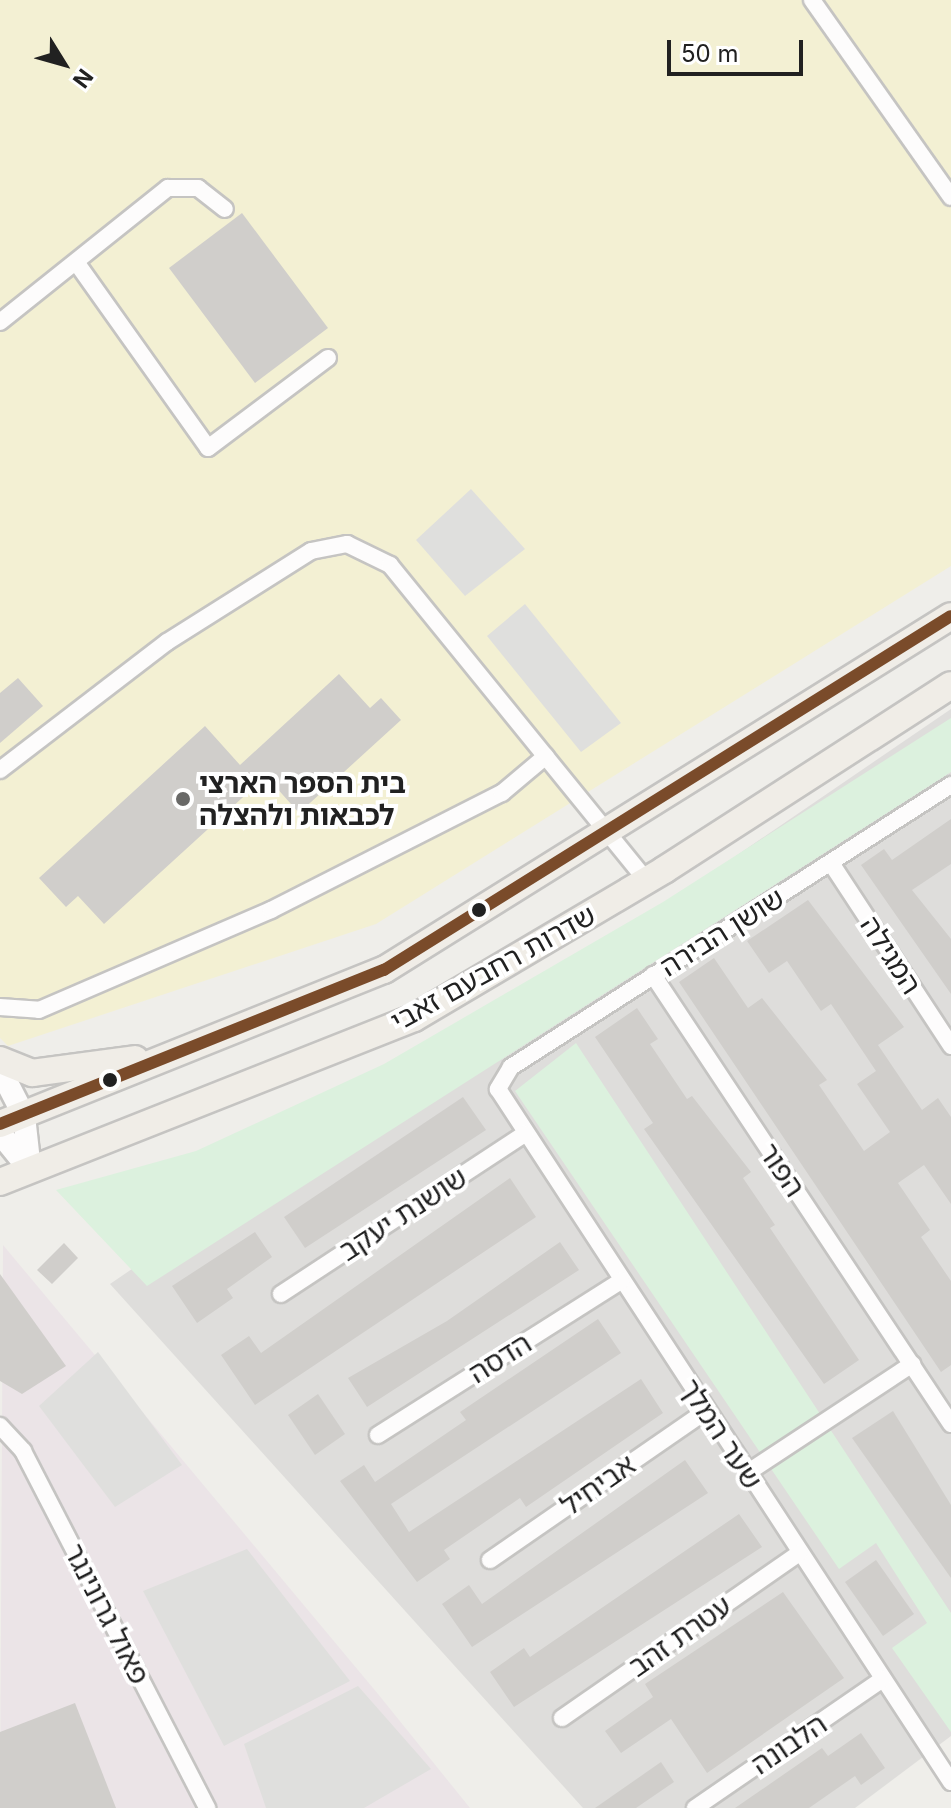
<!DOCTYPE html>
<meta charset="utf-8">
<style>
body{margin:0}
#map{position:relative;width:951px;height:1808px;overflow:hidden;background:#efeeea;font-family:Inter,"Noto Sans Hebrew",sans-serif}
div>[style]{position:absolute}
.residential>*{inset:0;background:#dedddb}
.industrial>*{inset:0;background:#ebe4e7}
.sand>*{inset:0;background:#f3f0d3}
.park>*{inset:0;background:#dcf1de}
.parking>*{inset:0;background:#dfdfdd}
.building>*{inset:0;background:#d0cecb}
.roads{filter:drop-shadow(2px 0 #c5c4c2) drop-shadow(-2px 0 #c5c4c2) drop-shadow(0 2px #c5c4c2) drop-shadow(0 -2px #c5c4c2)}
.minor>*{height:16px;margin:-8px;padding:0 8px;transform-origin:8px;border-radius:8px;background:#fdfcfc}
.tertiary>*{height:22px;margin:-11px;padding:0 11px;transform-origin:11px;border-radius:11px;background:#fdfcfc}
.primary>*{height:26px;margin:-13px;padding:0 13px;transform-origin:13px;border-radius:13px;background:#f0ede7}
.bus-1>*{height:12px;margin:-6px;padding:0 6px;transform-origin:6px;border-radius:6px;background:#7a4b2a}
.dots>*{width:22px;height:22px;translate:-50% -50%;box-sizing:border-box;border:4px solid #fff;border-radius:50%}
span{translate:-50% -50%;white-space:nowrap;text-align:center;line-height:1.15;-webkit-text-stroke:8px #fff;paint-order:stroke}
.poi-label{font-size:28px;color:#212121;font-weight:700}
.left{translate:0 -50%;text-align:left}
.street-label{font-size:28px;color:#212121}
.north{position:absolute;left:24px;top:24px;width:80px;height:80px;-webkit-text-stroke:6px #fff;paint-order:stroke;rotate:127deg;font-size:22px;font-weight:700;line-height:32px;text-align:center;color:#212121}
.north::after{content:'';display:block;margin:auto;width:28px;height:36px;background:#212121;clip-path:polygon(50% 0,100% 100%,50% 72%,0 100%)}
.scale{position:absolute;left:667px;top:40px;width:136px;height:36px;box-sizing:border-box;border:4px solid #212121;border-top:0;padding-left:10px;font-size:24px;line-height:28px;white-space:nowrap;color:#212121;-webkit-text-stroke:6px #fff;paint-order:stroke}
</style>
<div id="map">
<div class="residential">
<i style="clip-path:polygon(951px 709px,951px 1736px,855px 1808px,583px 1808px,110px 1284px)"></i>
</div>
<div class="industrial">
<i style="clip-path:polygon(3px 1245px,378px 1694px,470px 1808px,0 1808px)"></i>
</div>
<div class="sand">
<i style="clip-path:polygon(0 0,951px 0,951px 566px,376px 924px,8px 1046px,0 1038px)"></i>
</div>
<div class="park">
<i style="clip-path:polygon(951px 718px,951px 772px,147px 1286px,56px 1190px,196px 1151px,384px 1064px,663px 902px)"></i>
<i style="clip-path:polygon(576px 1043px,951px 1613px,951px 1732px,892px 1648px,927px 1623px,876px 1543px,839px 1569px,515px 1091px)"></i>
</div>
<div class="parking">
<i style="clip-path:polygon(471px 489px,525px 549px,465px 596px,416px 540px)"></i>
<i style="clip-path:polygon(525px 604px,621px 723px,581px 752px,487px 636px)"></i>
<i style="clip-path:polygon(98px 1352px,182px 1465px,115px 1507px,39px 1406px)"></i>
<i style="clip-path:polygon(247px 1549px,350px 1681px,224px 1746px,143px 1591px)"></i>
<i style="clip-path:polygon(358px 1686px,431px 1769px,364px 1808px,266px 1808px,244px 1744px)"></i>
</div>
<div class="building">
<i style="clip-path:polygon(242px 213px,328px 328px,255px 383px,169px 268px)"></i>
<i style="clip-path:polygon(339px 674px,370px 708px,381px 698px,401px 720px,299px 813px,266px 776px,104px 924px,78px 896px,66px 907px,39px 878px,205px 726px,240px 765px)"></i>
<i style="clip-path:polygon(18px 678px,43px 706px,0 743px,0 693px)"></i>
<i style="clip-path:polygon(951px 819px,951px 864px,912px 890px,951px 939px,951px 994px,861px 865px,884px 849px,892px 860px)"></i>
<i style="clip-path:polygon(808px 900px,904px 1027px,878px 1045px,922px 1110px,938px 1098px,951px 1117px,951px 1204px,924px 1165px,898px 1183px,930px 1230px,921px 1237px,951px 1281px,951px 1365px,941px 1372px,679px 982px,714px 958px,748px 1008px,762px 998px,827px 1080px,819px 1085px,864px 1151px,890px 1132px,857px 1084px,876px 1071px,831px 1004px,821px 1011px,787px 961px,769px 973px,747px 941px)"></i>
<i style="clip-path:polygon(637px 1008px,658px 1039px,650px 1044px,687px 1099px,692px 1096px,751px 1172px,743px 1178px,775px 1225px,770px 1228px,859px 1360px,824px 1384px,644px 1129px,653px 1123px,595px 1037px)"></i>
<i style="clip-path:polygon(463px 1097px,486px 1130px,305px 1248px,284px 1217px)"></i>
<i style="clip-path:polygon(510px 1178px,536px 1217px,255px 1405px,221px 1355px,249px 1336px,261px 1353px)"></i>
<i style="clip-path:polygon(255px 1232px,272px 1257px,227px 1289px,233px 1298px,197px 1323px,172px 1286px)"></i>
<i style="clip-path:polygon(560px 1242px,579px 1270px,367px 1407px,348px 1378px,447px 1321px)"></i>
<i style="clip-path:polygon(64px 1243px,78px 1258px,52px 1284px,37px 1270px)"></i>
<i style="clip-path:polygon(0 1274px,66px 1366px,22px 1394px,0 1381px)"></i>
<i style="clip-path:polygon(598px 1319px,621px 1353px,391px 1504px,409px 1532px,641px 1379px,663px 1413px,526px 1507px,520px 1498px,444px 1550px,450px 1559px,417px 1582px,340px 1481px,364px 1465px,375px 1482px,466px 1420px,460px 1412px)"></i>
<i style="clip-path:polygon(318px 1394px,345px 1434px,315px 1455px,288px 1415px)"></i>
<i style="clip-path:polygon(893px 1411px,951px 1505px,951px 1578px,852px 1438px)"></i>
<i style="clip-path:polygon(685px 1460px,708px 1493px,472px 1647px,442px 1604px,469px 1585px,482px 1604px)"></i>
<i style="clip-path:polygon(739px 1514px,762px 1547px,514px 1707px,490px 1672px,524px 1648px,530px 1657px)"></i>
<i style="clip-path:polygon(876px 1560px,914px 1614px,883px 1636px,845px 1582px)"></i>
<i style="clip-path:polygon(783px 1592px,844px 1678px,707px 1773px,671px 1719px,621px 1753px,605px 1731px,653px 1697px,645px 1684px)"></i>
<i style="clip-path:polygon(75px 1703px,116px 1808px,0 1808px,0 1732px)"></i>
<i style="clip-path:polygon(861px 1733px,885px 1768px,861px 1785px,855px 1776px,809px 1808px,735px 1808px,822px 1748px,828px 1756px)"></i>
<i style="clip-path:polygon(661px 1762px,674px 1782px,636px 1808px,595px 1808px)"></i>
</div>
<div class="roads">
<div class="minor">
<i style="left:812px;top:0;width:241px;rotate:54.8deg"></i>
<i style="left:76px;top:262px;width:228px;rotate:54.6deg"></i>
<i style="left:208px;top:448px;width:150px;rotate:-36.9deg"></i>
<i style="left:0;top:322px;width:215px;rotate:-38.6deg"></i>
<i style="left:168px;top:188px;width:30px"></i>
<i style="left:198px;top:188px;width:34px;rotate:38deg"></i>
<i style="left:0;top:770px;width:210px;rotate:-37.5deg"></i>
<i style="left:167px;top:642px;width:170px;rotate:-32.3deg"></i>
<i style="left:311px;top:551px;width:37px;rotate:-11deg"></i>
<i style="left:347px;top:544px;width:48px;rotate:26deg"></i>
<i style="left:390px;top:565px;width:406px;rotate:50.9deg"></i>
<i style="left:951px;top:785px;width:523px;rotate:147.34deg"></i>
<i style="left:511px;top:1067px;width:26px;rotate:121deg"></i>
<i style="left:498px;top:1089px;width:828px;rotate:56.83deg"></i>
<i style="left:831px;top:863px;width:219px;rotate:56.7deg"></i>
<i style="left:653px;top:975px;width:539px;rotate:56.43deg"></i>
<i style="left:0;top:1007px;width:39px;rotate:4deg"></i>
<i style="left:39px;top:1010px;width:253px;rotate:-23.3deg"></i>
<i style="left:271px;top:910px;width:259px;rotate:-26.9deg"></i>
<i style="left:502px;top:793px;width:57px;rotate:-40.1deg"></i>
<i style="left:281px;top:1294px;width:292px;rotate:-33.3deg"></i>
<i style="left:0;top:1426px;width:34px;rotate:47deg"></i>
<i style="left:23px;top:1451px;width:402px;rotate:62.7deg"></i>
<i style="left:378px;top:1435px;width:288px;rotate:-32.4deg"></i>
<i style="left:747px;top:1473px;width:198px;rotate:-33.4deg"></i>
<i style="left:490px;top:1560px;width:262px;rotate:-34.6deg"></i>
<i style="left:562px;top:1718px;width:289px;rotate:-34.8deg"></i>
<i style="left:695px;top:1808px;width:228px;rotate:-34.5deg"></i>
</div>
<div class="tertiary">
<i style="left:0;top:1069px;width:53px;rotate:62.9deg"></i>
<i style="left:24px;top:1116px;width:54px;rotate:83.7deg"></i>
<i style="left:0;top:1133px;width:48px;rotate:51deg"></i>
</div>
<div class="primary">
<i style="left:0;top:1060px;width:35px;rotate:22deg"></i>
<i style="left:32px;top:1073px;width:104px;rotate:-7.7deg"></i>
<i style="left:0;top:1124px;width:414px;rotate:-21.9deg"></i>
<i style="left:384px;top:970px;width:668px;rotate:-31.98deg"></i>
<i style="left:0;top:1182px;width:445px;rotate:-21.6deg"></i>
<i style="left:414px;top:1018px;width:291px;rotate:-30.6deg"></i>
<i style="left:664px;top:870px;width:341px;rotate:-32.8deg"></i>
</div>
</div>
<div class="bus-1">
<i style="left:0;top:1124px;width:414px;rotate:-21.9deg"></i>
<i style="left:384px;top:970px;width:668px;rotate:-31.98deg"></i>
</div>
<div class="dots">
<i style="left:183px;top:799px;background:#696967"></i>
<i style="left:479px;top:910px;background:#212121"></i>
<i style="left:110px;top:1080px;background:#212121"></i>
</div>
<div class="poi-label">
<span class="left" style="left:199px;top:799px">בית הספר הארצי<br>לכבאות ולהצלה</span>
</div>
<div class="street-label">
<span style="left:722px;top:932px;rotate:-32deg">שושן הבירה</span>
<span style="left:891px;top:955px;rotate:57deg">המגילה</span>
<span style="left:493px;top:968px;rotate:-29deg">שדרות רחבעם זאבי</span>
<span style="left:782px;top:1170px;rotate:56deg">הפור</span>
<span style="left:403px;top:1214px;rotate:-33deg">שושנת יעקב</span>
<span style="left:500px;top:1358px;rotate:-32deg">הדסה</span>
<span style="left:721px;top:1434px;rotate:57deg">שער המלך</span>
<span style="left:598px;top:1485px;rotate:-35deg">אביחיל</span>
<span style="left:107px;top:1614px;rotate:63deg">פאול גרונינגר</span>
<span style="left:680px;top:1636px;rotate:-35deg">עטרת זהב</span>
<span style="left:789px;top:1744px;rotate:-34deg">הלבונה</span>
</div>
<div class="north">N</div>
<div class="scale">50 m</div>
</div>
